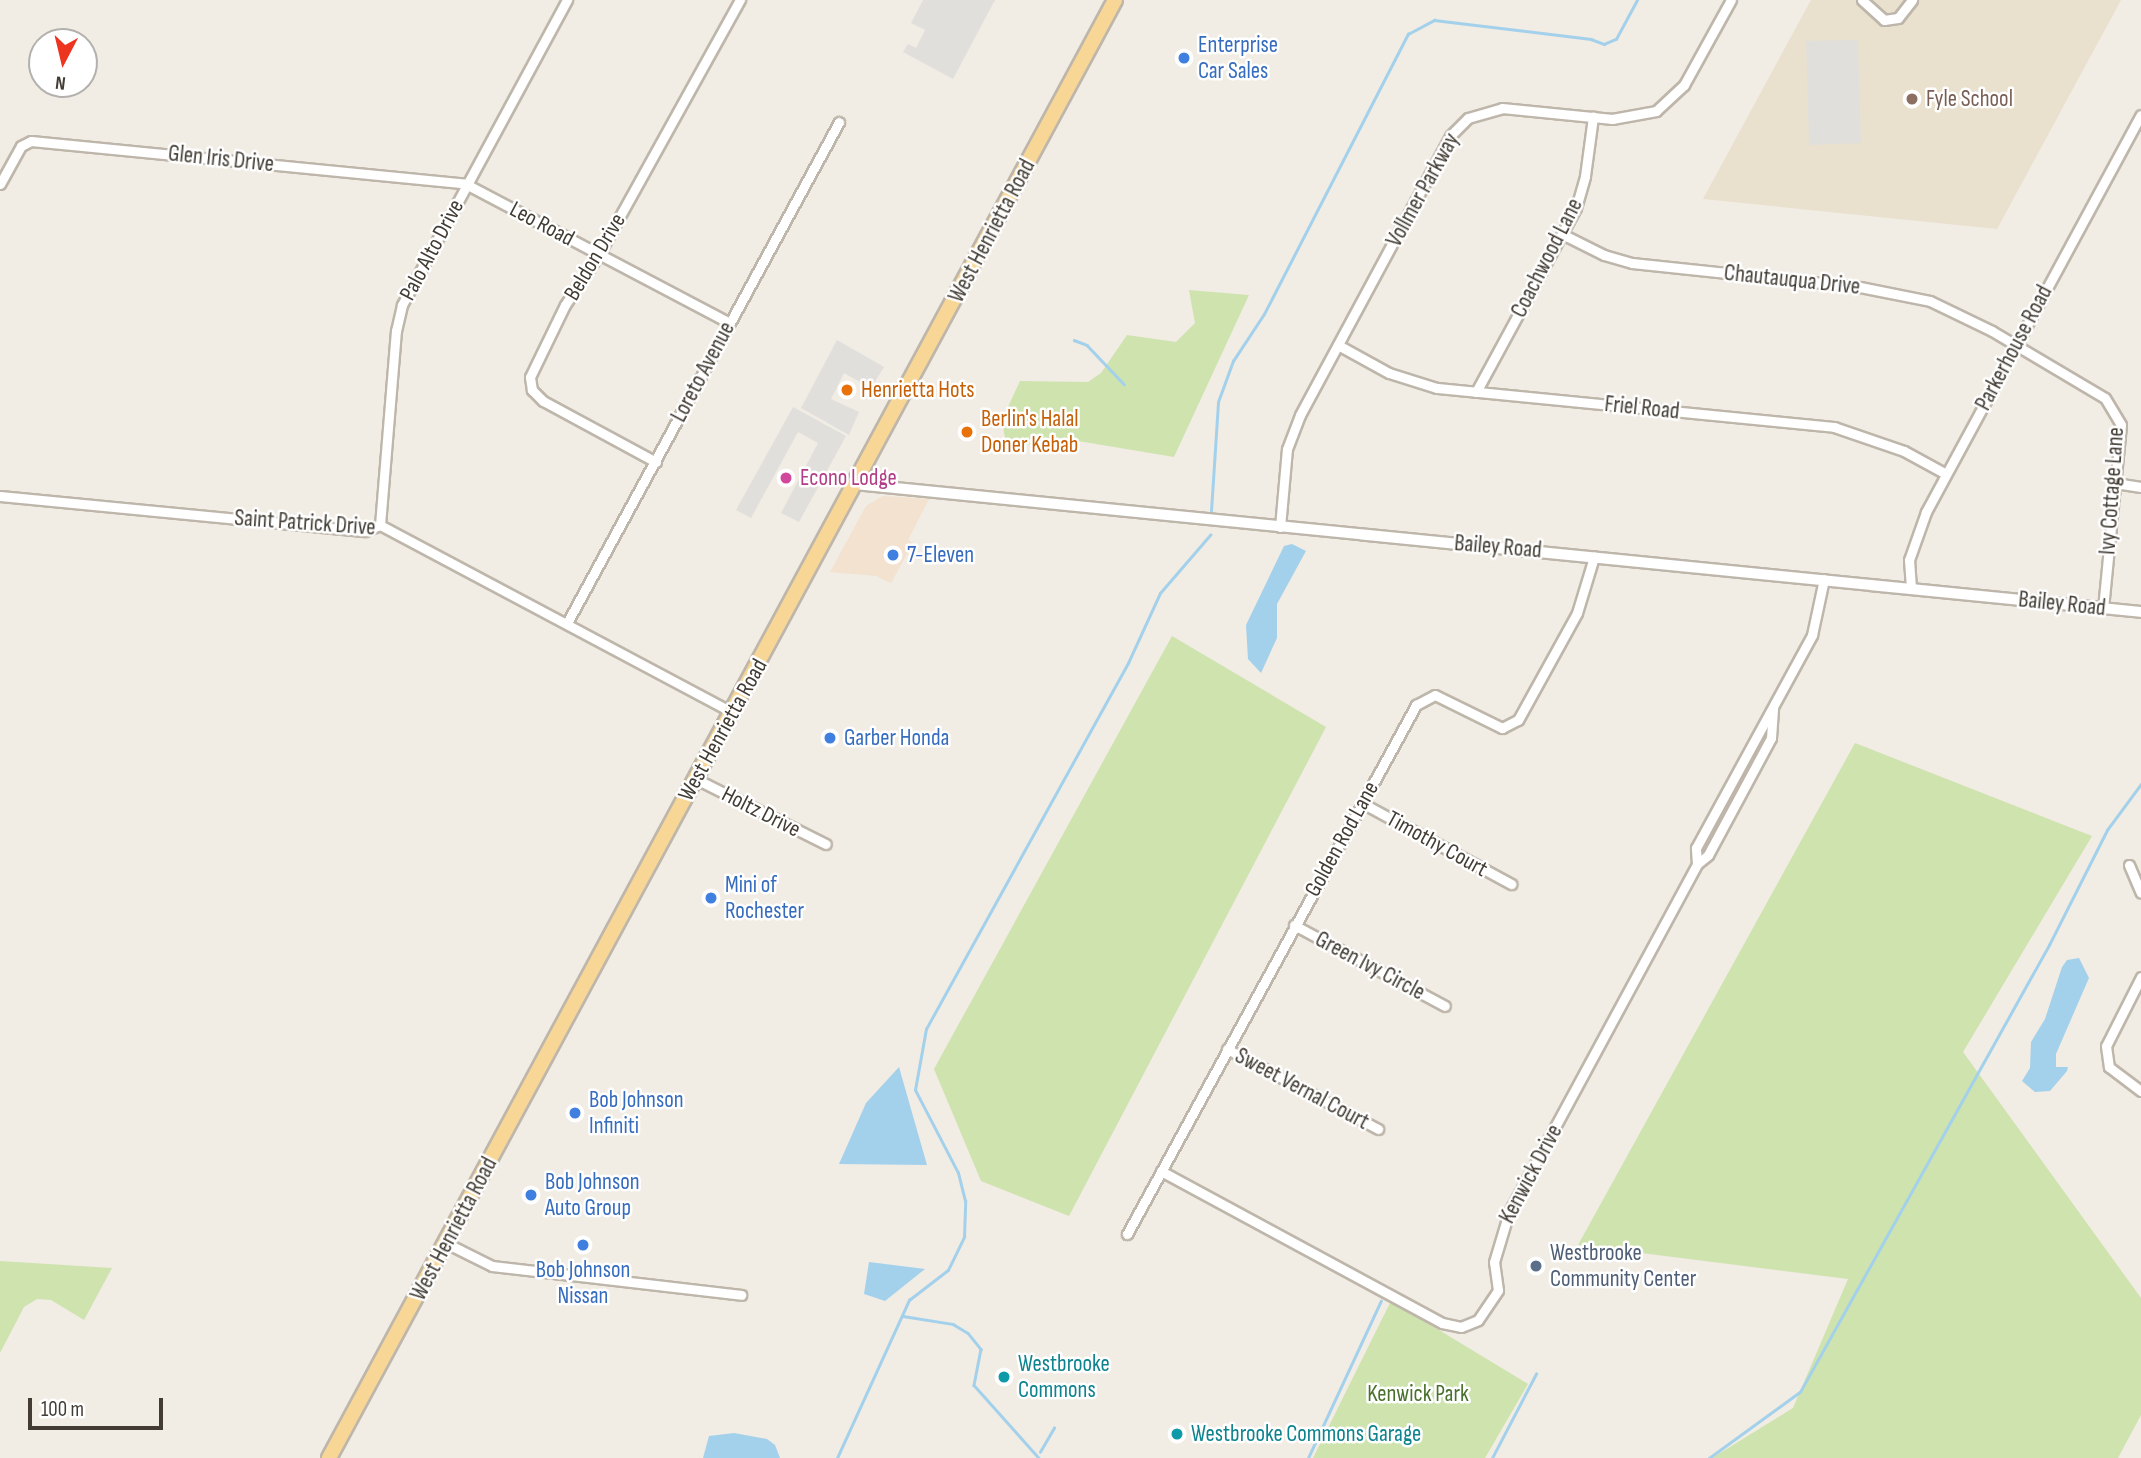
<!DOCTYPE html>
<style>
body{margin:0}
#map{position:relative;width:2141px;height:1458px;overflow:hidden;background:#f1ece4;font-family:"Sofia Sans Condensed",sans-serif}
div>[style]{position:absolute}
.commercial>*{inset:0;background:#f2e2cf}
.education>*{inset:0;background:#e9e0ce}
.green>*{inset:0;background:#cee3ae}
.parking>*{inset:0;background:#e1dfdc}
.water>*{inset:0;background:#a3d1eb}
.stream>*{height:2.5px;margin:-1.25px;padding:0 1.25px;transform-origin:1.25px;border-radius:1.25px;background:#a3d1eb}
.roads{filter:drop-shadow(2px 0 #beb6aa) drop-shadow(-2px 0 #beb6aa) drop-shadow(0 2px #beb6aa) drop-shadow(0 -2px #beb6aa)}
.minor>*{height:9px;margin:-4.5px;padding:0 4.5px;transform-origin:4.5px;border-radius:4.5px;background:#fff}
.tertiary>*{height:10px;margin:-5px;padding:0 5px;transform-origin:5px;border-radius:5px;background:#fff}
.primary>*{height:14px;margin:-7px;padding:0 7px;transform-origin:7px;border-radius:7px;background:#f8d796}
.dots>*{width:19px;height:19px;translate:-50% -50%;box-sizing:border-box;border:4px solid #fff;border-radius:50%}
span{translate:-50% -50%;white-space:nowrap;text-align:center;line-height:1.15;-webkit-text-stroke:5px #fff;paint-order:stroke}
.shop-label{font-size:23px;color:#366cbe}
.left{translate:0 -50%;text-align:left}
.education-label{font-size:23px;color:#785e54}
.street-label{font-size:23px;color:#423c34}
.food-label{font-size:23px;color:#c56008}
.hotel-label{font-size:23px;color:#b23c85}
.service-label{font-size:23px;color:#4e5e75}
.culture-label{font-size:23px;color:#0d838f}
.park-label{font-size:23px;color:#49702c}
.north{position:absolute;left:28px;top:28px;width:70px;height:70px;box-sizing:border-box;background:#fff;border:2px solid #b3b1ae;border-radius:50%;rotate:187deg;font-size:19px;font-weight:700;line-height:28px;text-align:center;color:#423c34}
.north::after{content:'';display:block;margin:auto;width:24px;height:32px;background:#ec341f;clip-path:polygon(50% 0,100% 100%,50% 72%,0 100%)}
.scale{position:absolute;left:28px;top:1398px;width:135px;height:32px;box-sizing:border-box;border:4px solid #423c34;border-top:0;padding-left:9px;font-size:21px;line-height:24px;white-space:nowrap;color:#423c34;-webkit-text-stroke:5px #fff;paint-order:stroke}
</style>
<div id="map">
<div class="commercial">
<i style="clip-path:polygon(883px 496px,929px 499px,908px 540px,913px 543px,891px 583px,876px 576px,830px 572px,866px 506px)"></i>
</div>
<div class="education">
<i style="clip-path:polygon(1811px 0,2121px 0,1997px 229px,1703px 199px)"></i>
</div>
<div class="green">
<i style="clip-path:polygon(1189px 290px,1249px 295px,1174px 457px,1054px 437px,1020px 447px,1006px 444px,1002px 420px,1020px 381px,1088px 382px,1101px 373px,1127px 335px,1176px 342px,1195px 323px)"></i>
<i style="clip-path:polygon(1172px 636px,1326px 727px,1069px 1216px,981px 1181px,934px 1069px)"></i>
<i style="clip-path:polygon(1855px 743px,2092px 836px,1963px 1052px,2141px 1298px,2141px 1415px,2118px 1458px,1712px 1458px,1793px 1408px,1848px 1279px,1578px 1245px)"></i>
<i style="clip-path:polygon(0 1261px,112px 1268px,84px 1320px,51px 1300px,37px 1299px,24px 1307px,0 1353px)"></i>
<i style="clip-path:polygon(1391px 1301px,1528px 1384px,1485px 1458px,1313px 1458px)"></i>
</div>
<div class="parking">
<i style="clip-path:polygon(923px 0,995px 0,953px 79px,903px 52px,908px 44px,916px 48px,925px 30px,911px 23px)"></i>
<i style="clip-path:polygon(1858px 40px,1861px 143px,1809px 145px,1806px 41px)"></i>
<i style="clip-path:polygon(837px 340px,884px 367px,871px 388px,844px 373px,831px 399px,859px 412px,849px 435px,801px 408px)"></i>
<i style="clip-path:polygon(793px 407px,846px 436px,799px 522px,781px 513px,818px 443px,798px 432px,751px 518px,736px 510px)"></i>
</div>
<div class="water">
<i style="clip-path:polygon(1292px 544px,1306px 551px,1277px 604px,1277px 638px,1261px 673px,1248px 659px,1246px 625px,1284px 546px)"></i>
<i style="clip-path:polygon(2079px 958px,2089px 978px,2056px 1054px,2056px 1067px,2068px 1067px,2067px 1071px,2050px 1091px,2035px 1092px,2022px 1081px,2030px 1068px,2031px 1042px,2045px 1019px,2062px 967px,2067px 960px)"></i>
<i style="clip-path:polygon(899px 1067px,927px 1165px,839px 1164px,866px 1103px)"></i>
<i style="clip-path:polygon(869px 1262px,925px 1269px,885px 1301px,864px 1294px)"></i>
<i style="clip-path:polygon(734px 1433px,767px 1439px,775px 1445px,780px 1458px,703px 1458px,709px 1436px)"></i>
</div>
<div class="stream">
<i style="left:1074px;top:340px;width:14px;rotate:21deg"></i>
<i style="left:1087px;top:345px;width:54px;rotate:46.5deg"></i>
<i style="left:1211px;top:511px;width:109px;rotate:-86.3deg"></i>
<i style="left:1218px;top:402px;width:44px;rotate:-69.9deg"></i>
<i style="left:1233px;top:361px;width:56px;rotate:-56.6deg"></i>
<i style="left:1264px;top:314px;width:315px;rotate:-62.8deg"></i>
<i style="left:1408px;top:34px;width:30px;rotate:-28deg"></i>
<i style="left:1434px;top:20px;width:158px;rotate:6.9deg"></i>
<i style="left:1591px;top:39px;width:14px;rotate:21deg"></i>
<i style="left:1604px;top:44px;width:13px;rotate:-23deg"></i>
<i style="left:1616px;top:39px;width:44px;rotate:-61.7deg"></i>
<i style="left:903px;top:1316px;width:51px;rotate:9.1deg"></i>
<i style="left:953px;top:1324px;width:17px;rotate:31deg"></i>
<i style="left:968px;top:1333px;width:21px;rotate:51deg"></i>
<i style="left:981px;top:1349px;width:37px;rotate:101deg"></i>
<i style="left:974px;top:1385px;width:98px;rotate:48.3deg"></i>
<i style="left:1040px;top:1452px;width:28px;rotate:-60deg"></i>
<i style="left:837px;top:1458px;width:174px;rotate:-65.5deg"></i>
<i style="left:909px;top:1300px;width:49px;rotate:-37.6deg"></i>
<i style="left:948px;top:1270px;width:37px;rotate:-64deg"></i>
<i style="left:964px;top:1237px;width:36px;rotate:-88deg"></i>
<i style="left:965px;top:1201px;width:29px;rotate:-104deg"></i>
<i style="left:958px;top:1173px;width:93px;rotate:-117.4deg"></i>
<i style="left:915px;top:1090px;width:62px;rotate:-79.8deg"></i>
<i style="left:926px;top:1029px;width:418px;rotate:-61.1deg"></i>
<i style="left:1128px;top:663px;width:77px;rotate:-65.4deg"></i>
<i style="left:1160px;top:593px;width:77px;rotate:-49.2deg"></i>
<i style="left:1308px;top:1458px;width:173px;rotate:-65.1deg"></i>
<i style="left:1492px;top:1458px;width:95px;rotate:-62.4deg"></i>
<i style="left:1709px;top:1458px;width:112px;rotate:-36deg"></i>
<i style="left:1800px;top:1392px;width:512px;rotate:-60.88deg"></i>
<i style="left:2049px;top:945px;width:129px;rotate:-63.2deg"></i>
<i style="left:2107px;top:830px;width:57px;rotate:-53.5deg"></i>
</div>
<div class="roads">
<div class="minor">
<i style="left:1862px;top:0;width:30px;rotate:42deg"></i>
<i style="left:1884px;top:20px;width:14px;rotate:-8deg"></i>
<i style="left:1898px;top:18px;width:23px;rotate:-52deg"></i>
<i style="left:0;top:184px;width:43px;rotate:-61.1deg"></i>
<i style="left:21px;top:146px;width:11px;rotate:-27deg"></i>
<i style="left:31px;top:141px;width:437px;rotate:5.6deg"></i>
<i style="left:466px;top:184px;width:298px;rotate:27.8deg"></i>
<i style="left:1562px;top:234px;width:47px;rotate:26.6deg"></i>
<i style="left:1604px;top:255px;width:29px;rotate:16deg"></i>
<i style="left:1632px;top:263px;width:229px;rotate:6deg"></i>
<i style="left:1860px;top:287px;width:71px;rotate:11.3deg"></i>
<i style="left:1930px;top:301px;width:69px;rotate:25.8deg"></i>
<i style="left:1992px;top:331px;width:131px;rotate:30.7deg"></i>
<i style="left:2105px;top:398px;width:31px;rotate:59deg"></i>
<i style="left:2121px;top:425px;width:184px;rotate:95.6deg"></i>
<i style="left:1338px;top:345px;width:58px;rotate:28.8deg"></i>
<i style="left:1389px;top:373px;width:50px;rotate:17.4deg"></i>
<i style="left:1437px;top:388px;width:399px;rotate:5.6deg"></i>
<i style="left:1834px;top:427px;width:74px;rotate:18.9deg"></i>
<i style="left:1904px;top:451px;width:48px;rotate:28.7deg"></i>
<i style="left:1476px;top:392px;width:209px;rotate:-61.5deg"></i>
<i style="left:1576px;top:208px;width:33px;rotate:-74deg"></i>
<i style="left:1585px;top:176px;width:60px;rotate:-82.3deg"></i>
<i style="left:656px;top:462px;width:128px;rotate:-151.6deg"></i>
<i style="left:543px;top:401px;width:16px;rotate:-135deg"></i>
<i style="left:532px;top:390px;width:13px;rotate:-99deg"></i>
<i style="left:530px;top:377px;width:80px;rotate:-64.1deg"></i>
<i style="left:565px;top:305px;width:61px;rotate:-56.3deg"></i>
<i style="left:599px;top:254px;width:291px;rotate:-61deg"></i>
<i style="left:2115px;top:483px;width:26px;rotate:9deg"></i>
<i style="left:0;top:496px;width:367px;rotate:5.5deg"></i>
<i style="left:365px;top:531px;width:16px;rotate:-22deg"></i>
<i style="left:380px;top:525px;width:401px;rotate:28deg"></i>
<i style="left:380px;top:525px;width:195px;rotate:-85.3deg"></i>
<i style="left:396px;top:331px;width:27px;rotate:-77deg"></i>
<i style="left:402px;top:305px;width:347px;rotate:-61.6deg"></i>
<i style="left:1280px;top:527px;width:78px;rotate:-84.9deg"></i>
<i style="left:1287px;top:449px;width:36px;rotate:-69deg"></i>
<i style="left:1300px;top:415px;width:318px;rotate:-61.7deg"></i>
<i style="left:1451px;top:135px;width:24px;rotate:-45deg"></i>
<i style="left:1468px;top:118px;width:35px;rotate:-16deg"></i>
<i style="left:1502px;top:108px;width:111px;rotate:5.7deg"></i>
<i style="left:1612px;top:119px;width:45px;rotate:-10.3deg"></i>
<i style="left:1656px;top:111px;width:38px;rotate:-43deg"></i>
<i style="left:1684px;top:85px;width:97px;rotate:-61.1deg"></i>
<i style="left:1911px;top:588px;width:28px;rotate:-94deg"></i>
<i style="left:1909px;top:560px;width:51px;rotate:-70.5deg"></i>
<i style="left:1926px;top:512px;width:451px;rotate:-61.6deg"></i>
<i style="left:567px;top:623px;width:570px;rotate:-61.5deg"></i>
<i style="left:696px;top:779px;width:145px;rotate:26.6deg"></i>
<i style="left:1362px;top:803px;width:170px;rotate:28.5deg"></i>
<i style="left:1697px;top:864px;width:16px;rotate:-94deg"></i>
<i style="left:1696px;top:848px;width:243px;rotate:-61.4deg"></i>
<i style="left:1812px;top:635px;width:57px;rotate:-77.9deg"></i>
<i style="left:2129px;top:865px;width:30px;rotate:67deg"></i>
<i style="left:1294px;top:925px;width:171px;rotate:28.2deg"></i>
<i style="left:2141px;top:977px;width:77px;rotate:116.9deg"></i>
<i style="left:2106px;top:1046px;width:21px;rotate:82deg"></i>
<i style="left:2109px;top:1067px;width:40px;rotate:37deg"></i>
<i style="left:1227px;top:1049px;width:171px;rotate:27.9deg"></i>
<i style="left:1161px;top:1171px;width:319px;rotate:28.4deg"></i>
<i style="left:1442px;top:1323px;width:19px;rotate:12deg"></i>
<i style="left:1461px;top:1327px;width:18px;rotate:-22deg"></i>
<i style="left:1478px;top:1320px;width:36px;rotate:-56deg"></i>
<i style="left:1498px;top:1290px;width:28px;rotate:-98deg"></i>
<i style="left:1494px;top:1262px;width:52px;rotate:-73.3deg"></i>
<i style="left:1509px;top:1212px;width:396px;rotate:-61.6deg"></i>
<i style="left:1697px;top:864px;width:14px;rotate:-39deg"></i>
<i style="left:1708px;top:855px;width:133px;rotate:-61.7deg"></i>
<i style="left:1771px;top:738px;width:30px;rotate:-86deg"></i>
<i style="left:1127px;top:1234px;width:603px;rotate:-61.35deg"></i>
<i style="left:1416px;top:705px;width:21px;rotate:-28deg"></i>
<i style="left:1435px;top:695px;width:75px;rotate:26.2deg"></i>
<i style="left:1502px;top:728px;width:18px;rotate:-27deg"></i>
<i style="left:1518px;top:720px;width:122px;rotate:-61.1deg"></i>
<i style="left:1577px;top:613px;width:59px;rotate:-73.1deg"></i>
<i style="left:446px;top:1243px;width:51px;rotate:26.6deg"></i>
<i style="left:492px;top:1266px;width:251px;rotate:6.6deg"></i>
</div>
<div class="tertiary">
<i style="left:855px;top:484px;width:1292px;rotate:5.68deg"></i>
</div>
<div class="primary">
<i style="left:329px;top:1458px;width:1656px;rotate:-61.67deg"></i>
</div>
</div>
<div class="dots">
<i style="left:1184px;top:58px;background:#3f7fe0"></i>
<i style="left:1912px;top:99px;background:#8d6e63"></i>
<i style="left:847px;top:390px;background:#e8710a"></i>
<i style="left:967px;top:432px;background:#e8710a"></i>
<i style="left:786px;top:478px;background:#d1479c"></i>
<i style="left:893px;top:555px;background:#3f7fe0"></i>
<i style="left:830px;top:738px;background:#3f7fe0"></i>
<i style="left:711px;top:898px;background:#3f7fe0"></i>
<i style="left:575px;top:1113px;background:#3f7fe0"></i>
<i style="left:531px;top:1195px;background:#3f7fe0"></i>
<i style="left:583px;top:1245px;background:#3f7fe0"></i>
<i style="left:1536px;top:1266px;background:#5c6f8a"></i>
<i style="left:1004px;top:1377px;background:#0f9aa8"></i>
<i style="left:1177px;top:1434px;background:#0f9aa8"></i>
</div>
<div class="shop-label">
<span class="left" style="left:1198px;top:58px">Enterprise<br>Car Sales</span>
<span class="left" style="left:907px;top:555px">7-Eleven</span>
<span class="left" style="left:844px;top:738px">Garber Honda</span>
<span class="left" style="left:725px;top:898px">Mini of<br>Rochester</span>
<span class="left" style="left:589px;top:1113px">Bob Johnson<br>Infiniti</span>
<span class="left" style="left:545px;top:1195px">Bob Johnson<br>Auto Group</span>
<span style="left:583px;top:1283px">Bob Johnson<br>Nissan</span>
</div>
<div class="education-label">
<span class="left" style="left:1926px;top:99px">Fyle School</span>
</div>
<div class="street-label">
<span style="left:221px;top:159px;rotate:6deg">Glen Iris Drive</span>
<span style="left:1423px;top:190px;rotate:-61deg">Vollmer Parkway</span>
<span style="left:542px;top:224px;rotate:28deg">Leo Road</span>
<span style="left:992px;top:231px;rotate:-62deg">West Henrietta Road</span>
<span style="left:432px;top:250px;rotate:-62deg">Palo Alto Drive</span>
<span style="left:595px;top:257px;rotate:-59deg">Beldon Drive</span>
<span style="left:1547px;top:258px;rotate:-63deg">Coachwood Lane</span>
<span style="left:1792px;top:280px;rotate:6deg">Chautauqua Drive</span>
<span style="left:2014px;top:348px;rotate:-62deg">Parkerhouse Road</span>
<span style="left:703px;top:372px;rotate:-62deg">Loreto Avenue</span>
<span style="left:1642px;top:408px;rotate:6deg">Friel Road</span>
<span style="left:2112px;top:491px;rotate:-86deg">Ivy Cottage Lane</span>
<span style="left:305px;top:523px;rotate:4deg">Saint Patrick Drive</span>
<span style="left:1498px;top:547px;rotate:5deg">Bailey Road</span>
<span style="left:2062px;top:604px;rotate:6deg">Bailey Road</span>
<span style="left:723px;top:730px;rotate:-61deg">West Henrietta Road</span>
<span style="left:761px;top:812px;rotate:27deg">Holtz Drive</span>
<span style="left:1342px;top:839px;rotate:-61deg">Golden Rod Lane</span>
<span style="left:1437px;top:844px;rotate:29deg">Timothy Court</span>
<span style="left:1370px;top:966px;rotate:28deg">Green Ivy Circle</span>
<span style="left:1302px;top:1089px;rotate:28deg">Sweet Vernal Court</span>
<span style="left:1531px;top:1174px;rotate:-62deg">Kenwick Drive</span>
<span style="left:454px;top:1229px;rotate:-62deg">West Henrietta Road</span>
</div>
<div class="food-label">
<span class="left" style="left:861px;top:390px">Henrietta Hots</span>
<span class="left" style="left:981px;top:432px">Berlin's Halal<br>Doner Kebab</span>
</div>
<div class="hotel-label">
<span class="left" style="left:800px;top:478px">Econo Lodge</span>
</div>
<div class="service-label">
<span class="left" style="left:1550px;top:1266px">Westbrooke<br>Community Center</span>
</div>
<div class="culture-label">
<span class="left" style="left:1018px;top:1377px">Westbrooke<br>Commons</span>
<span class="left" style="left:1191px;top:1434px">Westbrooke Commons Garage</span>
</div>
<div class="park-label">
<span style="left:1418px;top:1394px">Kenwick Park</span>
</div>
<div class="north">N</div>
<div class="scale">100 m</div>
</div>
